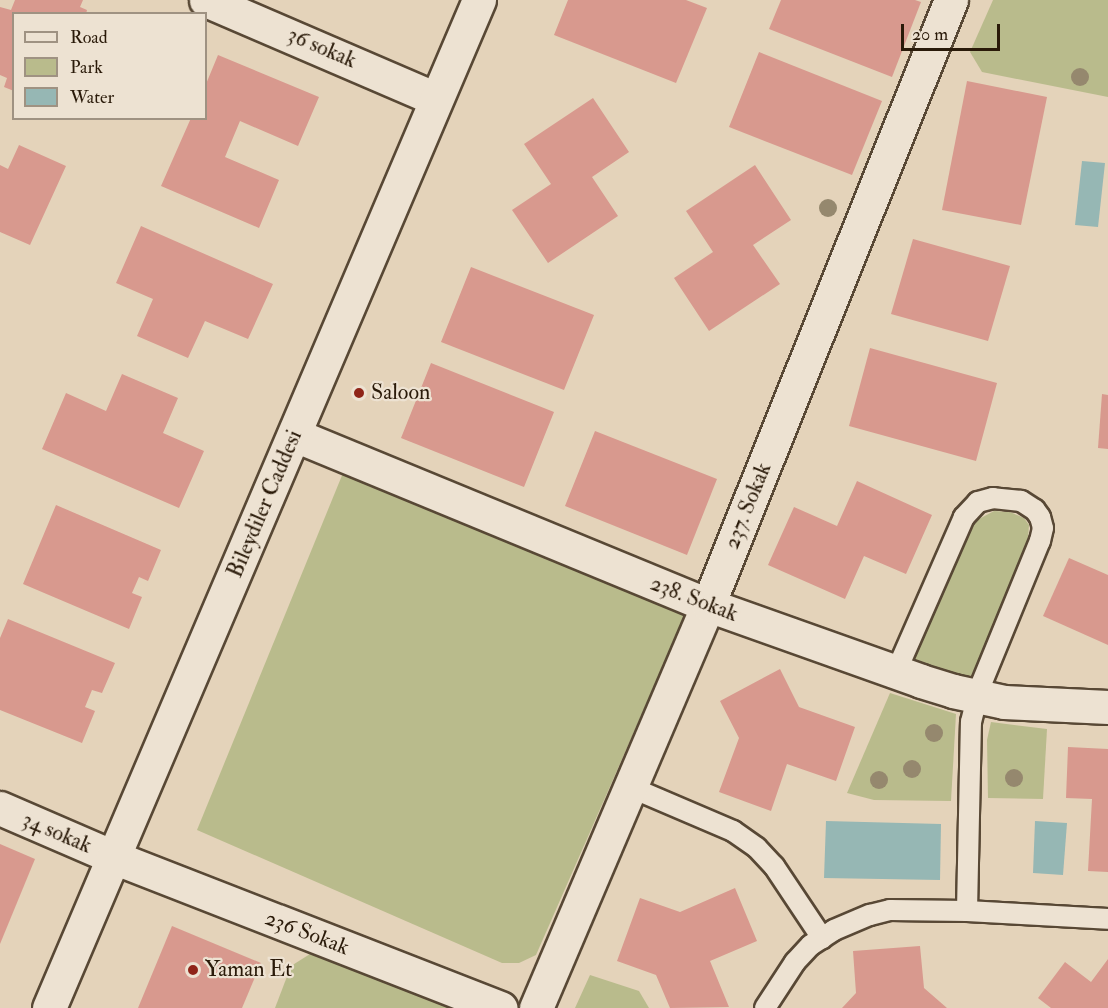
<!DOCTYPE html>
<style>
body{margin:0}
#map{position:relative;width:1108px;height:1008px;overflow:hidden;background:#e4d3ba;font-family:"IM FELL Double Pica",serif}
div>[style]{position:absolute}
.green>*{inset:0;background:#b9bb8c}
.water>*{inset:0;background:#96b7b4}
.building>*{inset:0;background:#d8998e}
.roads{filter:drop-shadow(2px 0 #584835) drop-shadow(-2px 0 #584835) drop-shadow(0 2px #584835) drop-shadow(0 -2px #584835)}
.service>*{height:20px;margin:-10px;padding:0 10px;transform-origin:10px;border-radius:10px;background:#ede2d2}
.minor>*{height:33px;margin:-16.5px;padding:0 16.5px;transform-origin:16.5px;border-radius:16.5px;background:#ede2d2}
.tertiary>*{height:33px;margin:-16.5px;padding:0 16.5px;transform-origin:16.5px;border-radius:16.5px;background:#ede2d2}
.trees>*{width:18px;height:18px;margin:-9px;border-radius:50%;background:#95886e}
.dots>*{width:16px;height:16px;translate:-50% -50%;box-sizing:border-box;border:3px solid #ede2d2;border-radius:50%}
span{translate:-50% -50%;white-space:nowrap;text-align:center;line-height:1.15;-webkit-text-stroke:4.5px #ede2d2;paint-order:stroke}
.street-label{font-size:22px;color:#2a1a09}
.poi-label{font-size:22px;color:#2a1a09}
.left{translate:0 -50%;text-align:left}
.legend{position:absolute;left:12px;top:12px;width:195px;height:108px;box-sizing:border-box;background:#ede2d2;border:2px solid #9f9282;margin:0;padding:8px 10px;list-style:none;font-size:18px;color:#2a1a09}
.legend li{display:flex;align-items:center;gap:12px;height:30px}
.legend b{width:30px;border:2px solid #9f9282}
.scale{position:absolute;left:901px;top:24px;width:99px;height:27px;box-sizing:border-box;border:3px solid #2a1a09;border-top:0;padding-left:8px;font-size:18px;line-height:21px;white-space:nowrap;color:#2a1a09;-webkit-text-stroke:4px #ede2d2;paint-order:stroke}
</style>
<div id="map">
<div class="green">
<i style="clip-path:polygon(993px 0,1108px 0,1108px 97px,982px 72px,970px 52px)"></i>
<i style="clip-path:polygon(343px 473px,687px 611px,536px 955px,519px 963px,502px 963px,197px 830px)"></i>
<i style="clip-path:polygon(994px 511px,1010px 512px,1024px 518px,1029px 525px,1028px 538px,972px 676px,949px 673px,911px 660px,972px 527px,979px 519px)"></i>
<i style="clip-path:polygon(890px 693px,956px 714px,951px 801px,874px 800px,847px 793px)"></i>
<i style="clip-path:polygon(991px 722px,1047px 729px,1043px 799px,988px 798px,987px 740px)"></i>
<i style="clip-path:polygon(310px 954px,452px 1008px,275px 1008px,291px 966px)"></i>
<i style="clip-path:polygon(590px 975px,639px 991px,649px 1008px,575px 1008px)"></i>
</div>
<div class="water">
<i style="clip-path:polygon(1082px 161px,1105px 163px,1098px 227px,1075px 225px)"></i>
<i style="clip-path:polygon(826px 821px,941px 824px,940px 880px,824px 878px)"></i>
<i style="clip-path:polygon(1035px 821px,1067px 823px,1063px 875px,1033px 873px)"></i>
</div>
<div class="building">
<i style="clip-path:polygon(15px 0,83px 0,80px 7px,87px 10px,86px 14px,14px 14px,14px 91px,4px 87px,7px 78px,0 75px,0 7px,11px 10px)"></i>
<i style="clip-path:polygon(568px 0,686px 0,707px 8px,676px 83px,554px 35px)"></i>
<i style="clip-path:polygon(781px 0,915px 0,921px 2px,892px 77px,769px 29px)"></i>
<i style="clip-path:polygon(759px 52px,882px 101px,852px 175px,729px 127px)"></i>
<i style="clip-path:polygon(218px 55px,319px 97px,298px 146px,240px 121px,225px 157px,279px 180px,259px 228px,161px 186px,191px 118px,206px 118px,206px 84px)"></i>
<i style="clip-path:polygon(967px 81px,1047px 97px,1021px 225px,942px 210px)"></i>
<i style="clip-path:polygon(593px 98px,629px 152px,592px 177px,618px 216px,548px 263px,512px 210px,551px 184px,524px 144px)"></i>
<i style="clip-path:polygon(19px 145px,66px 166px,30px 245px,0 232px,0 165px,8px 169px)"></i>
<i style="clip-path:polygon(755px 165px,791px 220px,753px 245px,780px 284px,709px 331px,674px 278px,713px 252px,686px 211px)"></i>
<i style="clip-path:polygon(141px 226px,273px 284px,248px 339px,205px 321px,188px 358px,137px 336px,153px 299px,116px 283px)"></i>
<i style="clip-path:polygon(913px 239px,1010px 266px,988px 341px,891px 314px)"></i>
<i style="clip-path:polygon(471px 267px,594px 315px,564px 390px,441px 342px)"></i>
<i style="clip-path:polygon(870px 348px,997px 383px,976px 461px,849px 426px)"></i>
<i style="clip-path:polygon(431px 363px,554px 412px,524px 487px,401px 438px)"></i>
<i style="clip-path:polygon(122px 374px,178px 398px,163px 433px,204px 451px,179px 508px,42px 449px,66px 393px,106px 411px)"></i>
<i style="clip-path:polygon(1102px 394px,1108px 395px,1108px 449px,1098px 448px)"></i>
<i style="clip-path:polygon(595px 431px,717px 479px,687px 555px,565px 506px)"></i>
<i style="clip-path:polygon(857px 481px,932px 515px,906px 574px,864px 556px,845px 599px,768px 565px,794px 507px,837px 526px)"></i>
<i style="clip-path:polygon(56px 505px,161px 550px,148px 581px,139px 577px,132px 593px,142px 597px,129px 629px,23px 584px)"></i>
<i style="clip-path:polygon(1069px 558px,1108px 575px,1108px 645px,1043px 616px)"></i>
<i style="clip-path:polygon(8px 619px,115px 663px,102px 693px,92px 690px,85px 707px,95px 711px,82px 743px,0 710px,0 638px)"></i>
<i style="clip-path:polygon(780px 669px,799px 707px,855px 727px,836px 781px,787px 764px,771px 811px,719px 792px,739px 738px,720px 701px)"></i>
<i style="clip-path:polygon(1068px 747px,1108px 749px,1108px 872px,1088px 871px,1092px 799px,1066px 798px)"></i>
<i style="clip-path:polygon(0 844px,35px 859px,0 944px)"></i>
<i style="clip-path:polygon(735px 888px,757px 941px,710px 961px,729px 1007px,670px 1008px,656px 975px,617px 961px,640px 898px,680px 912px)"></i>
<i style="clip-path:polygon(172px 926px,261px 963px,242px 1008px,138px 1008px)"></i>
<i style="clip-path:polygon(920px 946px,924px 988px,947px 1008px,842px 1008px,856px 993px,853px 951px)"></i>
<i style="clip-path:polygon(1108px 959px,1108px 1008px,1051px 1008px,1038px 998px,1065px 962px,1091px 982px)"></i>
</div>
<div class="roads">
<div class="service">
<i style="left:630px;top:787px;width:112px;rotate:23.1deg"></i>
<i style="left:733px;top:831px;width:29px;rotate:35deg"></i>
<i style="left:757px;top:848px;width:25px;rotate:47deg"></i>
<i style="left:774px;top:866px;width:87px;rotate:56.3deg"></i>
<i style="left:967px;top:911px;width:141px;rotate:3.2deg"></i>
<i style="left:765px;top:1008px;width:55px;rotate:-56.9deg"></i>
<i style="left:795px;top:962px;width:23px;rotate:-47deg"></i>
<i style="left:811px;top:945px;width:27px;rotate:-33deg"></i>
<i style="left:834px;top:930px;width:39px;rotate:-23deg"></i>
<i style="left:870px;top:915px;width:21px;rotate:-14deg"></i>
<i style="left:890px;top:910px;width:77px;rotate:0.7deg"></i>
<i style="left:967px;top:911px;width:189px;rotate:-88.8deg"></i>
<i style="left:971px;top:722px;width:36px;rotate:-76deg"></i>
<i style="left:980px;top:687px;width:158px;rotate:-67.7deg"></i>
<i style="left:1040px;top:541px;width:13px;rotate:-77deg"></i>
<i style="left:1043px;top:528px;width:11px;rotate:-105deg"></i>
<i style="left:1040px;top:517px;width:9px;rotate:-126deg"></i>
<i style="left:1035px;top:510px;width:17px;rotate:-147deg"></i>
<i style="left:1021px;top:501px;width:28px;rotate:-174deg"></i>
<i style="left:993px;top:498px;width:16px;rotate:165deg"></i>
<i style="left:978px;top:502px;width:21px;rotate:133deg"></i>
<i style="left:964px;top:517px;width:169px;rotate:113.7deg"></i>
</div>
<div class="minor">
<i style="left:206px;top:0;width:250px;rotate:23.3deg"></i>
<i style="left:295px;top:435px;width:447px;rotate:22.4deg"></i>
<i style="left:708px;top:605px;width:226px;rotate:19.6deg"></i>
<i style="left:921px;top:681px;width:34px;rotate:17deg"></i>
<i style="left:953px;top:691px;width:52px;rotate:12.2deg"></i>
<i style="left:1004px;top:702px;width:104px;rotate:2.8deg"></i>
<i style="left:0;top:808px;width:123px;rotate:23.4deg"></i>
<i style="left:113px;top:857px;width:416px;rotate:21.3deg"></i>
<i style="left:536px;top:1008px;width:438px;rotate:-66.9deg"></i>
<i style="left:708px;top:605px;width:652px;rotate:-68.12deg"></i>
</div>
<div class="tertiary">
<i style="left:49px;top:1008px;width:1096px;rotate:-66.9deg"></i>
</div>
</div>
<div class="trees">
<i style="left:1080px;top:77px"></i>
<i style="left:828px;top:208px"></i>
<i style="left:934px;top:733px"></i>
<i style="left:912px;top:769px"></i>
<i style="left:1014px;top:778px"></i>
<i style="left:879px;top:780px"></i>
</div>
<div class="dots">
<i style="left:359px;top:393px;background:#8f2418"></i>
<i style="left:193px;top:970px;background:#8f2418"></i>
</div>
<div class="street-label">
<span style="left:322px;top:48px;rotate:23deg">36 sokak</span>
<span style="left:265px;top:504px;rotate:-67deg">Bileydiler Caddesi</span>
<span style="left:748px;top:506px;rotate:-68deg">237. Sokak</span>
<span style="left:694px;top:599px;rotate:21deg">238. Sokak</span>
<span style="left:57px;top:833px;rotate:23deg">34 sokak</span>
<span style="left:307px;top:933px;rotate:21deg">236 Sokak</span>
</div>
<div class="poi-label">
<span class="left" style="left:371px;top:393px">Saloon</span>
<span class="left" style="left:205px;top:970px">Yaman Et</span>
</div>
<ul class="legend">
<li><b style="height:8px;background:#ede2d2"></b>Road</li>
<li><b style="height:16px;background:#b9bb8c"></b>Park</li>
<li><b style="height:16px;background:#96b7b4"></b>Water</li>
</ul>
<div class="scale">20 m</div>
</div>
